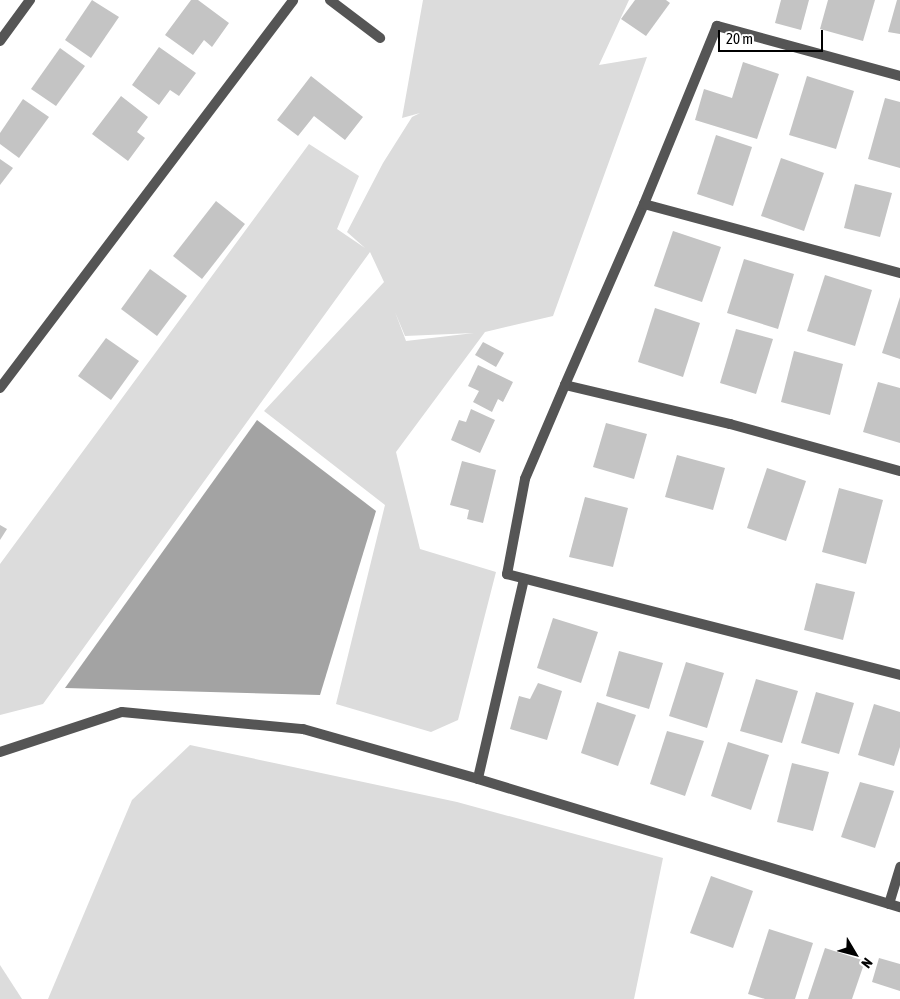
<!DOCTYPE html>
<style>
body{margin:0}
#map{position:relative;width:900px;height:999px;overflow:hidden;background:#fff;font-family:"Asap Condensed",sans-serif}
div>[style]{position:absolute}
.green>*{inset:0;background:#dcdcdc}
.water>*{inset:0;background:#a3a3a3}
.building>*{inset:0;background:#c4c4c4}
.minor>*{height:10px;margin:-5px;padding:0 5px;transform-origin:5px;border-radius:5px;background:#555}
span{translate:-50% -50%;white-space:nowrap;text-align:center;line-height:1.15;-webkit-text-stroke:4px #fff;paint-order:stroke}
.north{position:absolute;left:830px;top:929px;width:50px;height:50px;-webkit-text-stroke:4px #fff;paint-order:stroke;rotate:127deg;font-size:14px;font-weight:700;line-height:20px;text-align:center;color:#000}
.north::after{content:'';display:block;margin:auto;width:18px;height:22px;background:#000;clip-path:polygon(50% 0,100% 100%,50% 72%,0 100%)}
.scale{position:absolute;left:718px;top:30px;width:105px;height:22px;box-sizing:border-box;border:2px solid #000;border-top:0;padding-left:6px;font-size:15px;line-height:18px;white-space:nowrap;color:#000;-webkit-text-stroke:4px #fff;paint-order:stroke}
</style>
<div id="map">
<div class="green">
<i style="clip-path:polygon(evenodd,423px 0,629px 0,599px 65px,647px 57px,553px 316px,485px 332px,396px 452px,420px 549px,496px 572px,458px 720px,431px 732px,336px 704px,385px 505px,264px 411px,384px 282px,370px 252px,43px 704px,0 715px,0 564px,309px 144px,359px 176px,337px 229px,365px 248px,347px 232px,383px 163px,412px 117px,420px 113px,402px 118px,423px 0,395px 312px,405px 336px,474px 333px,406px 341px,395px 312px)"></i>
<i style="clip-path:polygon(190px 745px,457px 802px,663px 858px,634px 999px,48px 999px,132px 800px)"></i>
<i style="clip-path:polygon(0 965px,22px 999px,0 999px)"></i>
</div>
<div class="water">
<i style="clip-path:polygon(257px 420px,376px 511px,320px 695px,65px 688px)"></i>
</div>
<div class="building">
<i style="clip-path:polygon(92px 0,119px 17px,91px 58px,65px 40px)"></i>
<i style="clip-path:polygon(191px 0,198px 0,229px 23px,212px 47px,204px 40px,193px 55px,165px 35px)"></i>
<i style="clip-path:polygon(635px 0,666px 0,670px 3px,646px 36px,621px 19px)"></i>
<i style="clip-path:polygon(781px 0,809px 0,801px 30px,775px 23px)"></i>
<i style="clip-path:polygon(828px 0,875px 0,863px 41px,820px 29px)"></i>
<i style="clip-path:polygon(897px 0,900px 0,900px 34px,888px 32px)"></i>
<i style="clip-path:polygon(159px 47px,196px 73px,179px 96px,170px 90px,159px 105px,132px 85px)"></i>
<i style="clip-path:polygon(60px 48px,85px 66px,56px 106px,31px 89px)"></i>
<i style="clip-path:polygon(743px 62px,779px 74px,757px 139px,695px 120px,704px 89px,732px 98px)"></i>
<i style="clip-path:polygon(311px 76px,363px 117px,345px 140px,314px 116px,298px 136px,277px 120px)"></i>
<i style="clip-path:polygon(807px 76px,854px 91px,836px 149px,789px 135px)"></i>
<i style="clip-path:polygon(121px 96px,148px 117px,137px 132px,145px 138px,128px 161px,92px 134px)"></i>
<i style="clip-path:polygon(885px 98px,900px 102px,900px 168px,868px 159px)"></i>
<i style="clip-path:polygon(23px 99px,49px 117px,19px 158px,0 144px,0 133px)"></i>
<i style="clip-path:polygon(716px 135px,752px 147px,733px 206px,697px 194px)"></i>
<i style="clip-path:polygon(781px 158px,824px 173px,804px 231px,761px 216px)"></i>
<i style="clip-path:polygon(0 159px,13px 168px,0 185px)"></i>
<i style="clip-path:polygon(855px 184px,892px 193px,880px 237px,844px 228px)"></i>
<i style="clip-path:polygon(216px 201px,245px 224px,202px 279px,173px 256px)"></i>
<i style="clip-path:polygon(673px 231px,721px 247px,702px 302px,654px 286px)"></i>
<i style="clip-path:polygon(744px 259px,794px 274px,778px 329px,727px 313px)"></i>
<i style="clip-path:polygon(150px 269px,187px 296px,157px 336px,121px 309px)"></i>
<i style="clip-path:polygon(825px 275px,872px 290px,855px 346px,807px 331px)"></i>
<i style="clip-path:polygon(900px 297px,900px 359px,882px 353px)"></i>
<i style="clip-path:polygon(655px 308px,700px 323px,683px 377px,638px 362px)"></i>
<i style="clip-path:polygon(736px 329px,773px 339px,756px 394px,720px 383px)"></i>
<i style="clip-path:polygon(106px 338px,139px 361px,111px 400px,78px 376px)"></i>
<i style="clip-path:polygon(483px 342px,504px 353px,496px 367px,475px 355px)"></i>
<i style="clip-path:polygon(794px 351px,843px 364px,830px 415px,781px 402px)"></i>
<i style="clip-path:polygon(478px 365px,513px 382px,503px 402px,498px 399px,492px 412px,473px 402px,479px 391px,468px 386px)"></i>
<i style="clip-path:polygon(878px 382px,900px 388px,900px 443px,863px 432px)"></i>
<i style="clip-path:polygon(471px 409px,495px 420px,480px 453px,451px 440px,459px 420px,466px 422px)"></i>
<i style="clip-path:polygon(606px 423px,647px 434px,634px 479px,593px 467px)"></i>
<i style="clip-path:polygon(677px 455px,725px 468px,713px 510px,665px 497px)"></i>
<i style="clip-path:polygon(462px 461px,496px 470px,483px 523px,467px 519px,469px 510px,450px 505px)"></i>
<i style="clip-path:polygon(767px 468px,806px 481px,786px 541px,747px 528px)"></i>
<i style="clip-path:polygon(839px 488px,883px 500px,866px 564px,822px 552px)"></i>
<i style="clip-path:polygon(585px 497px,628px 508px,613px 567px,569px 557px)"></i>
<i style="clip-path:polygon(0 525px,7px 529px,0 540px)"></i>
<i style="clip-path:polygon(816px 583px,855px 592px,843px 640px,804px 630px)"></i>
<i style="clip-path:polygon(553px 618px,598px 632px,581px 683px,537px 668px)"></i>
<i style="clip-path:polygon(619px 651px,663px 663px,649px 709px,606px 696px)"></i>
<i style="clip-path:polygon(686px 662px,724px 673px,707px 728px,669px 716px)"></i>
<i style="clip-path:polygon(756px 679px,798px 691px,782px 743px,740px 731px)"></i>
<i style="clip-path:polygon(538px 683px,562px 691px,547px 740px,510px 729px,519px 696px,530px 699px)"></i>
<i style="clip-path:polygon(816px 692px,854px 703px,839px 754px,801px 743px)"></i>
<i style="clip-path:polygon(597px 702px,636px 715px,618px 766px,581px 753px)"></i>
<i style="clip-path:polygon(874px 704px,900px 712px,900px 747px,894px 766px,858px 755px)"></i>
<i style="clip-path:polygon(667px 731px,704px 741px,685px 796px,650px 784px)"></i>
<i style="clip-path:polygon(728px 742px,769px 755px,751px 810px,711px 796px)"></i>
<i style="clip-path:polygon(792px 763px,829px 772px,813px 831px,777px 822px)"></i>
<i style="clip-path:polygon(860px 782px,894px 791px,875px 848px,841px 837px)"></i>
<i style="clip-path:polygon(711px 876px,753px 891px,733px 948px,690px 933px)"></i>
<i style="clip-path:polygon(769px 929px,813px 943px,795px 999px,765px 999px,748px 994px)"></i>
<i style="clip-path:polygon(825px 948px,865px 961px,852px 999px,808px 999px)"></i>
<i style="clip-path:polygon(879px 958px,900px 964px,900px 991px,872px 982px)"></i>
</div>
<div class="minor">
<i style="left:330px;top:0;width:63px;rotate:37.2deg"></i>
<i style="left:0;top:41px;width:51px;rotate:-53.8deg"></i>
<i style="left:900px;top:76px;width:190px;rotate:-164.7deg"></i>
<i style="left:717px;top:26px;width:192px;rotate:112.3deg"></i>
<i style="left:644px;top:204px;width:197px;rotate:113.6deg"></i>
<i style="left:565px;top:385px;width:170px;rotate:13.3deg"></i>
<i style="left:730px;top:424px;width:176px;rotate:15.5deg"></i>
<i style="left:644px;top:204px;width:265px;rotate:15.1deg"></i>
<i style="left:565px;top:385px;width:102px;rotate:113.1deg"></i>
<i style="left:525px;top:479px;width:97px;rotate:100.7deg"></i>
<i style="left:507px;top:574px;width:406px;rotate:14.4deg"></i>
<i style="left:0;top:388px;width:486px;rotate:-52.9deg"></i>
<i style="left:524px;top:579px;width:205px;rotate:103deg"></i>
<i style="left:478px;top:779px;width:441px;rotate:16.9deg"></i>
<i style="left:0;top:752px;width:128px;rotate:-18.2deg"></i>
<i style="left:122px;top:712px;width:182px;rotate:5.4deg"></i>
<i style="left:303px;top:729px;width:182px;rotate:15.9deg"></i>
<i style="left:889px;top:904px;width:39px;rotate:-73deg"></i>
</div>
<div class="north">N</div>
<div class="scale">20 m</div>
</div>
